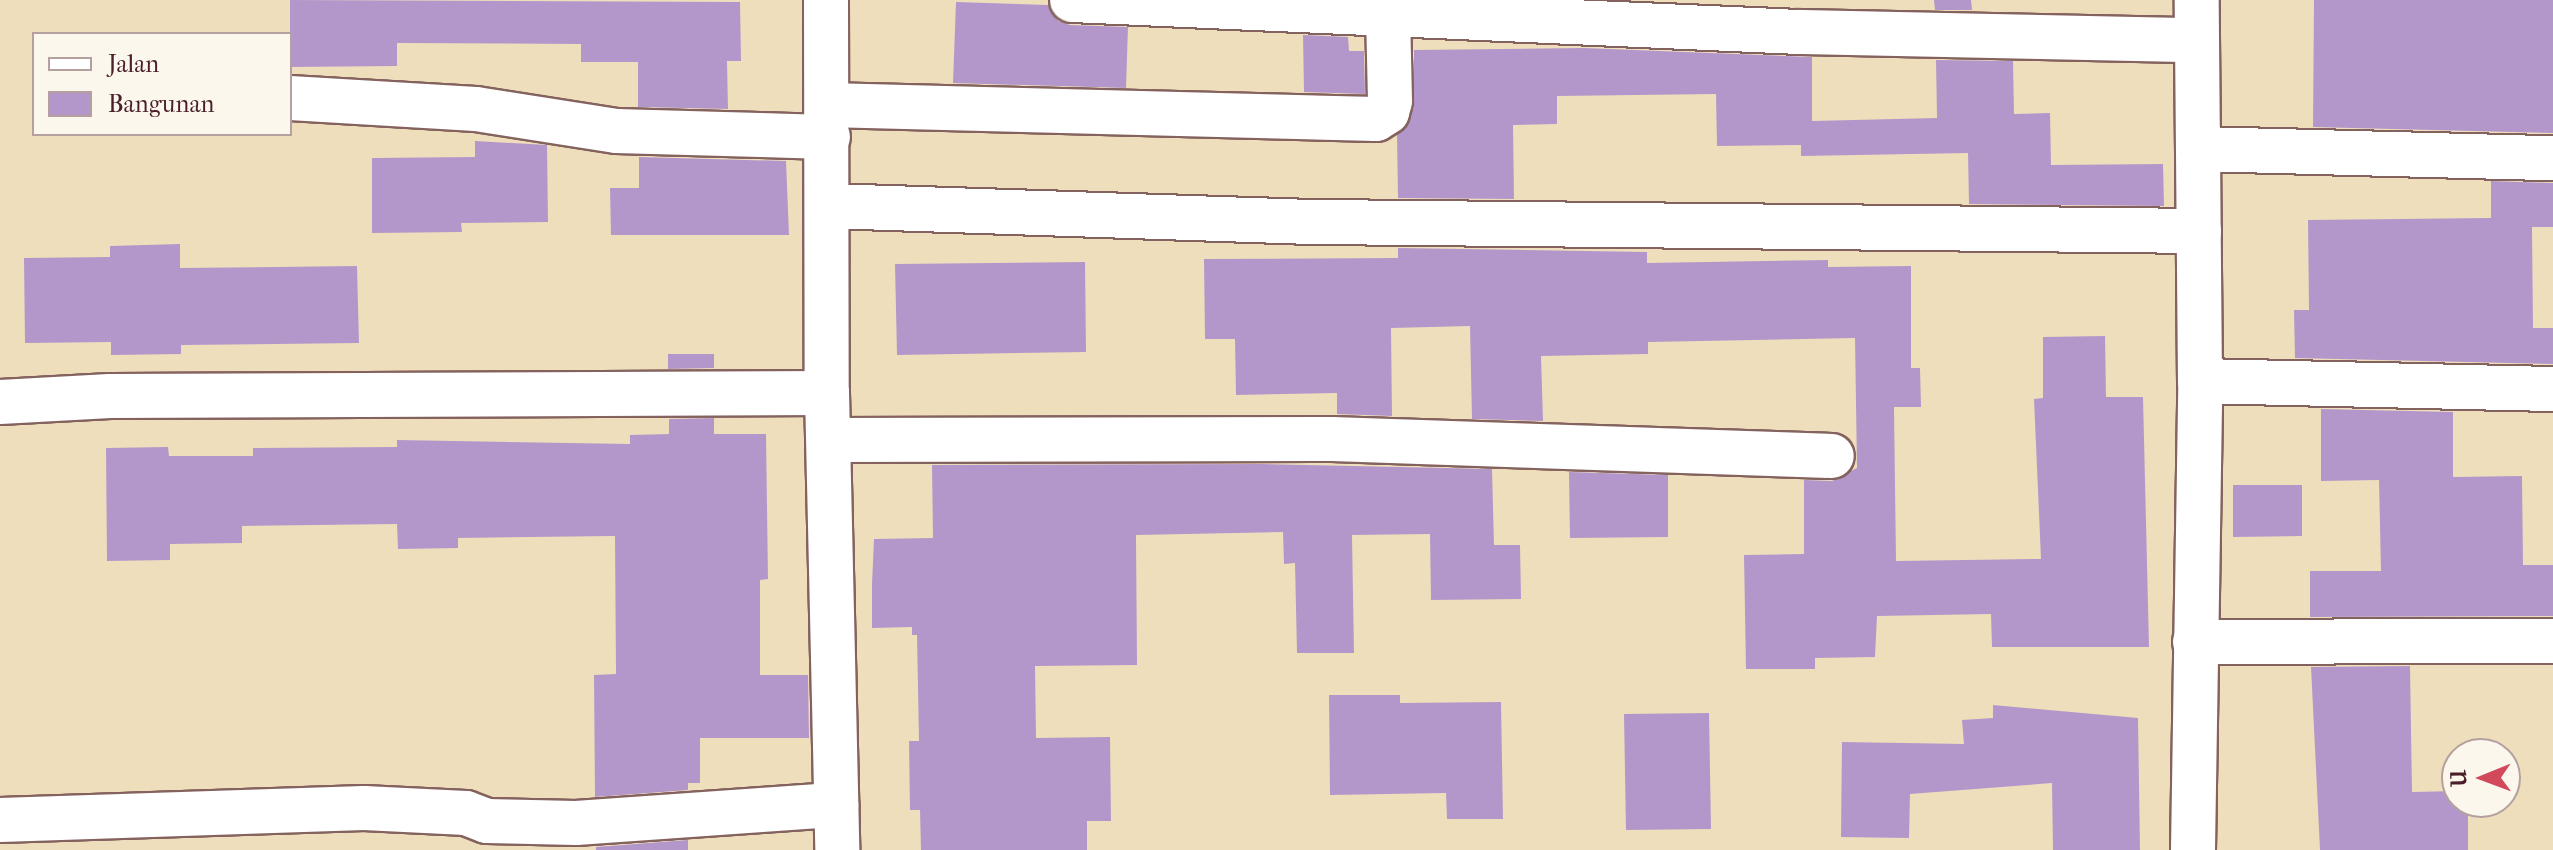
<!DOCTYPE html>
<style>
body{margin:0}
#map{position:relative;width:2553px;height:850px;overflow:hidden;background:#efdebc;font-family:"IM FELL French Canon",serif}
div>[style]{position:absolute}
.building>*{inset:0;background:#b497ca}
.roads{filter:drop-shadow(2px 0 #84625e) drop-shadow(-2px 0 #84625e) drop-shadow(0 2px #84625e) drop-shadow(0 -2px #84625e)}
.street>*{height:44px;margin:-22px;padding:0 22px;transform-origin:22px;border-radius:22px;background:#fff}
.secondary>*{height:44px;margin:-22px;padding:0 22px;transform-origin:22px;border-radius:22px;background:#fff}
span{translate:-50% -50%;white-space:nowrap;text-align:center;line-height:1.15;-webkit-text-stroke:6px #fbf7ec;paint-order:stroke}
.legend{position:absolute;left:32px;top:32px;width:260px;height:104px;box-sizing:border-box;background:#fbf7ec;border:2px solid #b4a19f;margin:0;padding:10px 14px;list-style:none;font-size:24px;color:#4a1f2b}
.legend li{display:flex;align-items:center;gap:16px;height:40px}
.legend b{width:40px;border:2px solid #b4a19f}
.north{position:absolute;left:2441px;top:738px;width:80px;height:80px;box-sizing:border-box;background:#fbf7ec;border:2px solid #b4a19f;border-radius:50%;rotate:269deg;font-size:22px;font-weight:700;line-height:32px;text-align:center;color:#4a1f2b}
.north::after{content:'';display:block;margin:auto;width:28px;height:36px;background:#d1495b;clip-path:polygon(50% 0,100% 100%,50% 72%,0 100%)}
</style>
<div id="map">
<div class="building">
<i style="clip-path:polygon(290px 0,740px 2px,741px 61px,727px 61px,728px 109px,638px 107px,638px 62px,581px 62px,581px 44px,397px 43px,397px 66px,290px 67px)"></i>
<i style="clip-path:polygon(1934px 0,1971px 0,1972px 10px,1935px 10px)"></i>
<i style="clip-path:polygon(2314px 0,2553px 0,2553px 133px,2313px 127px)"></i>
<i style="clip-path:polygon(956px 2px,1048px 5px,1058px 21px,1070px 25px,1128px 27px,1126px 88px,953px 83px)"></i>
<i style="clip-path:polygon(1303px 35px,1348px 37px,1349px 51px,1364px 51px,1365px 94px,1304px 92px)"></i>
<i style="clip-path:polygon(1584px 48px,1812px 57px,1812px 121px,1937px 118px,1936px 60px,2013px 61px,2014px 114px,2050px 113px,2051px 165px,2163px 164px,2164px 206px,1969px 204px,1968px 153px,1801px 156px,1801px 145px,1717px 146px,1716px 94px,1557px 96px,1557px 124px,1513px 125px,1514px 199px,1398px 198px,1397px 135px,1414px 108px,1414px 50px)"></i>
<i style="clip-path:polygon(475px 141px,547px 145px,548px 222px,461px 223px,462px 232px,372px 233px,372px 158px,475px 157px)"></i>
<i style="clip-path:polygon(639px 157px,786px 161px,789px 235px,611px 235px,610px 188px,639px 188px)"></i>
<i style="clip-path:polygon(2491px 181px,2553px 183px,2553px 227px,2532px 227px,2533px 328px,2553px 328px,2553px 364px,2295px 358px,2294px 310px,2309px 310px,2308px 220px,2491px 218px)"></i>
<i style="clip-path:polygon(180px 244px,180px 268px,357px 266px,359px 343px,181px 345px,181px 354px,111px 355px,111px 342px,25px 343px,24px 258px,110px 257px,110px 246px)"></i>
<i style="clip-path:polygon(1398px 248px,1647px 252px,1647px 263px,1828px 260px,1828px 267px,1911px 266px,1911px 368px,1920px 368px,1921px 407px,1894px 407px,1896px 561px,2041px 559px,2034px 399px,2043px 398px,2043px 337px,2105px 336px,2106px 397px,2143px 397px,2149px 647px,1992px 647px,1991px 614px,1877px 616px,1875px 657px,1815px 658px,1815px 669px,1746px 669px,1744px 555px,1804px 554px,1804px 480px,1832px 481px,1857px 468px,1855px 338px,1648px 342px,1648px 354px,1541px 356px,1543px 421px,1472px 419px,1470px 326px,1391px 328px,1392px 416px,1337px 414px,1337px 393px,1236px 395px,1235px 339px,1205px 339px,1204px 259px,1398px 258px)"></i>
<i style="clip-path:polygon(1085px 262px,1086px 352px,897px 355px,895px 264px)"></i>
<i style="clip-path:polygon(668px 354px,714px 354px,714px 368px,668px 369px)"></i>
<i style="clip-path:polygon(2321px 409px,2453px 412px,2453px 477px,2522px 476px,2523px 565px,2553px 565px,2553px 616px,2310px 617px,2310px 571px,2381px 571px,2379px 480px,2321px 481px)"></i>
<i style="clip-path:polygon(714px 418px,714px 434px,766px 434px,768px 579px,760px 580px,760px 675px,808px 675px,809px 738px,700px 738px,700px 783px,688px 783px,688px 790px,595px 797px,594px 675px,616px 674px,615px 536px,458px 538px,458px 548px,398px 549px,397px 524px,242px 526px,242px 543px,170px 544px,170px 560px,107px 561px,106px 448px,168px 447px,169px 456px,253px 456px,253px 448px,397px 447px,397px 440px,630px 444px,630px 435px,669px 434px,669px 419px)"></i>
<i style="clip-path:polygon(1262px 464px,1492px 469px,1494px 545px,1520px 545px,1521px 599px,1431px 600px,1430px 534px,1352px 535px,1354px 653px,1297px 653px,1295px 563px,1284px 564px,1283px 532px,1136px 535px,1137px 665px,1035px 666px,1036px 738px,1110px 737px,1111px 821px,1087px 821px,1087px 850px,921px 850px,920px 810px,910px 810px,909px 741px,919px 741px,917px 635px,912px 635px,912px 627px,872px 628px,872px 584px,874px 539px,933px 538px,932px 465px)"></i>
<i style="clip-path:polygon(1569px 472px,1668px 475px,1668px 537px,1570px 538px)"></i>
<i style="clip-path:polygon(2233px 485px,2302px 485px,2302px 536px,2233px 537px)"></i>
<i style="clip-path:polygon(2410px 666px,2412px 792px,2457px 791px,2457px 802px,2468px 802px,2468px 850px,2320px 850px,2311px 667px)"></i>
<i style="clip-path:polygon(1329px 695px,1400px 695px,1400px 703px,1501px 702px,1503px 819px,1447px 819px,1446px 793px,1330px 795px)"></i>
<i style="clip-path:polygon(1993px 705px,2138px 718px,2140px 850px,2053px 850px,2052px 783px,1910px 794px,1909px 838px,1841px 837px,1842px 742px,1964px 744px,1962px 720px,1993px 718px)"></i>
<i style="clip-path:polygon(1709px 713px,1711px 829px,1626px 830px,1624px 714px)"></i>
<i style="clip-path:polygon(688px 840px,688px 850px,596px 850px,596px 847px)"></i>
</div>
<div class="roads">
<div class="street">
<i style="left:1072px;top:0;width:729px;rotate:2.52deg"></i>
<i style="left:1800px;top:32px;width:397px;rotate:1.2deg"></i>
<i style="left:290px;top:98px;width:186px;rotate:3.4deg"></i>
<i style="left:476px;top:109px;width:142px;rotate:8.9deg"></i>
<i style="left:616px;top:131px;width:212px;rotate:1.6deg"></i>
<i style="left:827px;top:105px;width:549px;rotate:1.46deg"></i>
<i style="left:1376px;top:119px;width:13px;rotate:-32deg"></i>
<i style="left:1387px;top:112px;width:11px;rotate:-75deg"></i>
<i style="left:1390px;top:101px;width:91px;rotate:-91.3deg"></i>
<i style="left:2200px;top:149px;width:353px;rotate:1.5deg"></i>
<i style="left:829px;top:206px;width:488px;rotate:1.9deg"></i>
<i style="left:1317px;top:222px;width:882px;rotate:0.58deg"></i>
<i style="left:2200px;top:381px;width:353px;rotate:1.3deg"></i>
<i style="left:0;top:402px;width:110px;rotate:-3.1deg"></i>
<i style="left:110px;top:396px;width:717px;rotate:-0.24deg"></i>
<i style="left:829px;top:440px;width:503px;rotate:-0.11deg"></i>
<i style="left:1332px;top:439px;width:500px;rotate:1.95deg"></i>
<i style="left:2195px;top:642px;width:358px;rotate:-0.2deg"></i>
<i style="left:0;top:820px;width:364px;rotate:-1.9deg"></i>
<i style="left:364px;top:808px;width:102px;rotate:2.8deg"></i>
<i style="left:466px;top:813px;width:22px;rotate:21deg"></i>
<i style="left:487px;top:821px;width:89px;rotate:1.3deg"></i>
<i style="left:576px;top:823px;width:261px;rotate:-4deg"></i>
<i style="left:2193px;top:850px;width:469px;rotate:-89.1deg"></i>
<i style="left:2200px;top:381px;width:381px;rotate:-90.5deg"></i>
</div>
<div class="secondary">
<i style="left:826px;top:0;width:393px;rotate:89.9deg"></i>
<i style="left:827px;top:393px;width:457px;rotate:88.7deg"></i>
</div>
</div>
<ul class="legend">
<li><b style="height:10px;background:#fff"></b>Jalan</li>
<li><b style="height:22px;background:#b497ca"></b>Bangunan</li>
</ul>
<div class="north">U</div>
</div>
